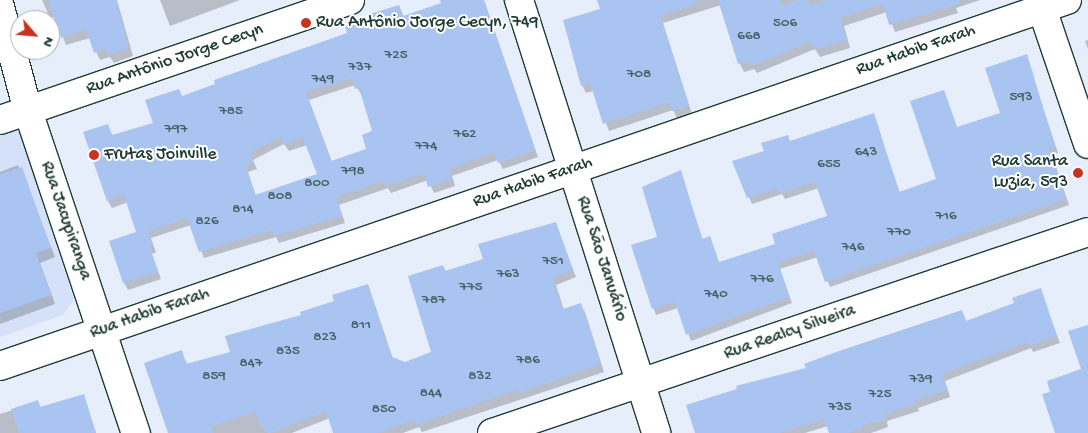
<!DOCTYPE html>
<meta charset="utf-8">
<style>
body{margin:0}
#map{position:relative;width:1088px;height:433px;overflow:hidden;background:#e6edfb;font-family:"Gochi Hand",sans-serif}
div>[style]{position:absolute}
.built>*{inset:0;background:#d4e1f8}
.shadow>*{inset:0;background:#0003}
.building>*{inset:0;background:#aac4f1}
.roads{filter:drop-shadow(1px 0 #1f3d34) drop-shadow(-1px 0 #1f3d34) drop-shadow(0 1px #1f3d34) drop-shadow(0 -1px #1f3d34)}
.minor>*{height:28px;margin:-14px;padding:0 14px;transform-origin:14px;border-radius:14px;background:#fff}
.dots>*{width:14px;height:14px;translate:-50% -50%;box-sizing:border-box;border:2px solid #fff;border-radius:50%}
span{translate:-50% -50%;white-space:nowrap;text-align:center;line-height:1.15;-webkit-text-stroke:4px #fff;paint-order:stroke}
.number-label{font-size:15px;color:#425f63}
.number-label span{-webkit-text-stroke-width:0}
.poi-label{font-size:18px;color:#1f3d34}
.left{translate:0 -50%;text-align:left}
.right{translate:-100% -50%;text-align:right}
.street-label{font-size:18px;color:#1f3d34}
.north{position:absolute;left:10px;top:10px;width:50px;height:50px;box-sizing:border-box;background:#fff;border:1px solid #a5b1ae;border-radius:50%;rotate:117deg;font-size:14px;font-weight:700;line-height:20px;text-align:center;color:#1f3d34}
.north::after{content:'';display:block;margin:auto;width:18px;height:22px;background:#c8321e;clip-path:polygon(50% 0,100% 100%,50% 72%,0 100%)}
</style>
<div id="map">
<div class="built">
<i style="clip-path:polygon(10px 130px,18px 131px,23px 139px,74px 300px,63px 315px,0 337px,0 133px)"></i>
</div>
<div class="shadow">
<i style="clip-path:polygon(42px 0,117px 0,133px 56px,114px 63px,110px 57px,100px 60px,90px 38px,66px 45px,55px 16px,50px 18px)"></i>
<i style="clip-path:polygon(160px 0,240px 0,170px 26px)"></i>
<i style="clip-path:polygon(evenodd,451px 0,483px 0,485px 3px,538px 157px,503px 169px,498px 160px,452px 176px,455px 186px,434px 193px,428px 180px,391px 193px,388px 188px,339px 205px,345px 223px,279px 243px,276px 237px,204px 258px,191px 225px,151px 238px,156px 252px,152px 254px,161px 279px,128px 290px,124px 283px,137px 233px,128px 202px,112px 208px,108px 201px,107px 125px,113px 136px,155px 124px,182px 97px,349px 34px,399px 6px,404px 17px,451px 0,355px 85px,362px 95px,374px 132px,368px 150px,332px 162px,309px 100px,355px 85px,451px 0,284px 144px,289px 151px,307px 145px,318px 175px,256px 196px,248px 172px,257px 169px,253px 160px,284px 144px)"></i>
<i style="clip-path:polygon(598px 0,980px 0,956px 8px,958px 13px,895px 32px,887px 12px,844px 26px,850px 48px,820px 57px,815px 49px,757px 73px,754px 69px,744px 72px,740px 64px,721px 5px,663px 23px,692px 114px,677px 118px,673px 110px,609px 131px,593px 91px,586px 93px,582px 85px,601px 10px)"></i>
<i style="clip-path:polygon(1088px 40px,1088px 49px,1085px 41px)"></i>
<i style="clip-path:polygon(1026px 56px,1058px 153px,1052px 155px,1069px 205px,830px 287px,818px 257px,780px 269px,792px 303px,691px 341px,678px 308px,656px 315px,632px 245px,658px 237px,680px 172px,703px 240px,719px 263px,777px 245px,828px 217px,819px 188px,785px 199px,782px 194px,752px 204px,734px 162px,873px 115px,900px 193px,937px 179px,944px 91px,957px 128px,1002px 114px)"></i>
<i style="clip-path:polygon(18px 165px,55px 257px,40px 263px,55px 304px,0 324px,0 172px)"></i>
<i style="clip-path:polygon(555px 223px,576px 277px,556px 285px,564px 310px,580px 305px,585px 312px,604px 372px,422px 432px,419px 427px,403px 433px,334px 433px,330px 418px,292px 433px,169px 433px,181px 352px,188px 365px,231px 353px,368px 285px,393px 359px,405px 363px,433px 353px,443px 266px,446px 272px,484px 260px)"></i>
<i style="clip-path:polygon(1040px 290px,1060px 343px,1033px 352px,1031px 348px,945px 381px,950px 397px,918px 408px,919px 411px,887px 421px,888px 427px,871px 433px,831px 433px,828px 426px,805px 433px,696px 433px,807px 369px,962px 312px,967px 322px,1015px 304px)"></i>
<i style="clip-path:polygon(83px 396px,96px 433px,0 433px,0 414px,38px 402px,41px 408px)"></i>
</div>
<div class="building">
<i style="clip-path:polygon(48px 0,116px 0,129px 48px,108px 55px,106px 49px,94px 53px,86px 29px,61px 38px)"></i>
<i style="clip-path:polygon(evenodd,440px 0,484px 0,535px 150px,498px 163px,494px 152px,449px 169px,452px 179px,428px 187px,424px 173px,386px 186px,384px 181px,336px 197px,342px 216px,274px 236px,272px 230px,199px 252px,187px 218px,148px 231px,153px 245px,149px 246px,158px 272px,123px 283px,109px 241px,136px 232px,124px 195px,107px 201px,83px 132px,108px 124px,112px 135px,153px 123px,145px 100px,179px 89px,182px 96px,215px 84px,214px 80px,347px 33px,345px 26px,367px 18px,367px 15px,399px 5px,403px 16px,441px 3px,440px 0,352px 78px,355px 89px,359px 88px,372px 131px,362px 135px,366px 149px,331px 161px,306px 92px,352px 78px,440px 0,281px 137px,283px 145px,303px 138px,317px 174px,255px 195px,245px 165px,253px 162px,250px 152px,281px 137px)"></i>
<i style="clip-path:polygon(597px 0,696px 0,697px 4px,660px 16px,689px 106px,672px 111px,669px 102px,603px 124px,590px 83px,581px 86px,563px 20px,600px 9px)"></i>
<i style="clip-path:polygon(718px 0,780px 0,782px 5px,798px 0,808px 0,810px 5px,826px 0,959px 0,959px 4px,889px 25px,883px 4px,840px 18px,847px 40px,814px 50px,811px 42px,751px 66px,750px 61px,738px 64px)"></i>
<i style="clip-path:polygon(1027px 54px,1055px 147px,1049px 149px,1066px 199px,825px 282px,814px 251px,778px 262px,789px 297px,686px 335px,675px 302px,652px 309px,631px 245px,657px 237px,642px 187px,681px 170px,702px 239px,710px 236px,719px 262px,775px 244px,772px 234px,827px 216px,815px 182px,780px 193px,778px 188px,747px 198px,732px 161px,764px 151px,761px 143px,788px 135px,790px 141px,874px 113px,899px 192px,936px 179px,910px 101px,944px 90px,957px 127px,1000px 113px,985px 68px)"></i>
<i style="clip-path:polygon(22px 167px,51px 248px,36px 253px,51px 295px,0 313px,0 174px)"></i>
<i style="clip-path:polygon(556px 222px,573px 270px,553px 277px,563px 309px,581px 303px,601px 364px,520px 393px,518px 389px,416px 425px,415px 420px,379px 433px,333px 433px,326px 411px,271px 433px,267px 433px,265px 427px,262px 429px,255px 412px,211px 427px,213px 433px,168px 433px,144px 363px,182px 350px,186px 364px,230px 352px,225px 336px,301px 315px,300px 312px,334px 301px,332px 295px,368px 284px,392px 357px,405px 362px,431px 352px,408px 276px,443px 265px,445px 271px,483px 259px,478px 244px)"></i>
<i style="clip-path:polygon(1041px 288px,1057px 336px,1028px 346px,1027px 342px,942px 374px,947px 390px,915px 401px,916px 404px,884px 414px,885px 420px,862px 425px,863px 428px,849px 433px,829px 433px,824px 419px,780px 433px,695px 433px,686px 405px,737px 389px,736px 386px,806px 368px,804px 364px,839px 351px,962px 310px,966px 321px,1014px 303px,1012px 298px)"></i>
<i style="clip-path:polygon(1088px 325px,1088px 433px,1055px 433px,1042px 394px,1050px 392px,1047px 381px,1081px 369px,1068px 331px)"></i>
<i style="clip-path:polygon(84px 394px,96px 433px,19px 433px,11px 409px,38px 400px,40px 407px)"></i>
</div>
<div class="roads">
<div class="minor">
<i style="left:519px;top:0;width:454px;rotate:72.4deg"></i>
<i style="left:1039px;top:0;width:152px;rotate:71.2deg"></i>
<i style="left:0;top:7px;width:108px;rotate:74.9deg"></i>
<i style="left:28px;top:111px;width:340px;rotate:71.5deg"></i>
<i style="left:0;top:120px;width:370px;rotate:-18.9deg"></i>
<i style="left:0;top:366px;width:1128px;rotate:-18.93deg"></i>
<i style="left:492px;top:433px;width:629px;rotate:-18.64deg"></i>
</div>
</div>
<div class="dots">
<i style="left:306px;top:23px;background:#c8321e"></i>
<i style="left:94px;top:155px;background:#c8321e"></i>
<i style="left:1078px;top:173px;background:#c8321e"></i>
</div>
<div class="number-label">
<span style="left:785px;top:24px">506</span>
<span style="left:749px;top:37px">668</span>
<span style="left:396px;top:56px">725</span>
<span style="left:360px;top:68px">737</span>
<span style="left:639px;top:75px">708</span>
<span style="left:323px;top:80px">749</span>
<span style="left:1021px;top:98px">593</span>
<span style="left:231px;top:112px">785</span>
<span style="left:176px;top:130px">797</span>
<span style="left:465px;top:135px">762</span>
<span style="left:426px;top:147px">774</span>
<span style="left:866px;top:153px">643</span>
<span style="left:829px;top:165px">655</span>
<span style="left:353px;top:172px">798</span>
<span style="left:317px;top:184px">800</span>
<span style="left:280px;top:197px">808</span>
<span style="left:243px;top:210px">814</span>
<span style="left:946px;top:217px">716</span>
<span style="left:207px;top:222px">826</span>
<span style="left:899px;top:233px">770</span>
<span style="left:853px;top:248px">746</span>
<span style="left:553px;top:262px">751</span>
<span style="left:508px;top:275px">763</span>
<span style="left:762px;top:280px">776</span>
<span style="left:471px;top:288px">775</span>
<span style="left:716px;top:295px">740</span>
<span style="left:434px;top:301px">787</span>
<span style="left:361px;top:326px">811</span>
<span style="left:325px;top:338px">823</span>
<span style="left:288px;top:352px">835</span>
<span style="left:528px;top:361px">786</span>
<span style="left:251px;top:364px">847</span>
<span style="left:214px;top:377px">859</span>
<span style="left:480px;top:377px">832</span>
<span style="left:921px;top:380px">739</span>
<span style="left:431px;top:394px">844</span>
<span style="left:880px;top:395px">725</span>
<span style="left:840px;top:408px">735</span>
<span style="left:384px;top:410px">850</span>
</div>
<div class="poi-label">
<span class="left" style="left:316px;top:23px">Rua Antônio Jorge Cecyn, 749</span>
<span class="left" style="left:104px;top:155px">Frutas Joinville</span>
<span class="right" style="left:1068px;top:173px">Rua Santa<br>Luzia, 593</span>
</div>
<div class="street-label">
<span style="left:916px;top:51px;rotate:-19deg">Rua Habib Farah</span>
<span style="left:175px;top:60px;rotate:-19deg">Rua Antônio Jorge Cecyn</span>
<span style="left:533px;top:183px;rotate:-19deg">Rua Habib Farah</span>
<span style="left:65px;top:221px;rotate:71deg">Rua Jacupiranga</span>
<span style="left:601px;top:259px;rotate:72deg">Rua São Januário</span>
<span style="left:150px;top:314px;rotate:-19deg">Rua Habib Farah</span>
<span style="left:790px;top:333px;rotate:-19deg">Rua Realcy Silveira</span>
</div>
<div class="north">N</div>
</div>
